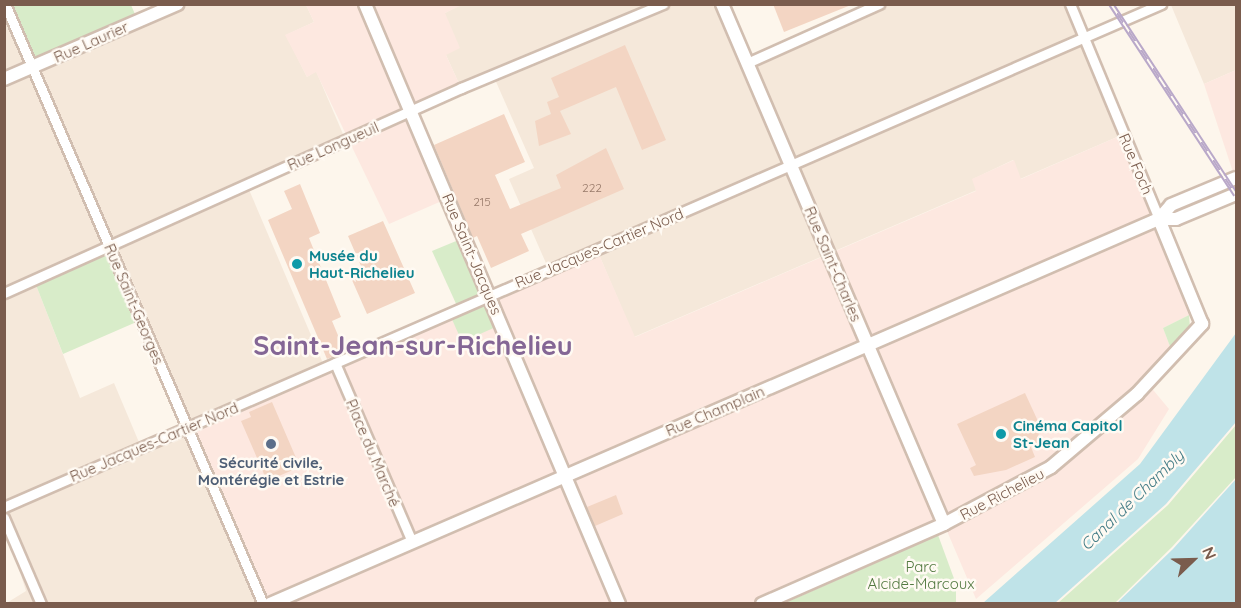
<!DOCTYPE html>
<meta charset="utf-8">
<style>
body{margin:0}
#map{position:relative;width:1241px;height:608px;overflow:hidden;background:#fdf6ec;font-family:Quicksand,sans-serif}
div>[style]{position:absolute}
.residential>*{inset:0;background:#f5e8da}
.commercial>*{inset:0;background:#fde8e0}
.green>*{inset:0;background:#d8ecc9}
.water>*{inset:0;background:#bfe3e8}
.building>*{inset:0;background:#f3d5c3}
.roads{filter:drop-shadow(2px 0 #d1beb0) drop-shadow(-2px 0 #d1beb0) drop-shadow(0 2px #d1beb0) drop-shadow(0 -2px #d1beb0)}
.minor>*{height:9px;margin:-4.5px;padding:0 4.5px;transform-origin:4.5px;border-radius:4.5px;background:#fff}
.tertiary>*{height:12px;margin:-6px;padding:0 6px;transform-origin:6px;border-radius:6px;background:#fff}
.rail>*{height:6px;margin-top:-3px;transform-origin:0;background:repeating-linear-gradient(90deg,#fffaf3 0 11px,#b9a8c9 0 22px);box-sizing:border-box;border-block:2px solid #b9a8c9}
.dots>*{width:16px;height:16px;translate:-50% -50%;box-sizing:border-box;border:3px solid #fffaf3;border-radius:50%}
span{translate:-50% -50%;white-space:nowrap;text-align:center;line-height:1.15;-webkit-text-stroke:5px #fffaf3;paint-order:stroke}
.number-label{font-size:12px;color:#987a6a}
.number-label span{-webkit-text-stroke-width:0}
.street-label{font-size:15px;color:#7a5c4d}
.culture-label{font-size:15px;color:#0d838f;font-weight:700}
.left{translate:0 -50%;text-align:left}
.service-label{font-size:15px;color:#4e5e75;font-weight:700}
.park-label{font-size:15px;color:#537a41}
.water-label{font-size:16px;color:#437c86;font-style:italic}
.town-label{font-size:27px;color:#846695;font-weight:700}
.frame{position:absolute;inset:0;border:6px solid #7a5c4d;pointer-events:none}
.north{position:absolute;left:1163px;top:530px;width:60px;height:60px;-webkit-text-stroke:4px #fffaf3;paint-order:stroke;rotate:67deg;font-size:16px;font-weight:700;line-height:24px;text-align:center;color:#7a5c4d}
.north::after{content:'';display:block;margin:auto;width:21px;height:27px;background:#7a5c4d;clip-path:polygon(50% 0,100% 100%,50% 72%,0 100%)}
</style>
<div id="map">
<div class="residential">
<i style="clip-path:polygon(462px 4px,722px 5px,747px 63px,885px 5px,1069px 5px,1124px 134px,1020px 179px,1013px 160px,973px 179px,977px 190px,634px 337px,597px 250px,549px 270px,509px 179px,534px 168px,493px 75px,461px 88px,446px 55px,445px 13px)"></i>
<i style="clip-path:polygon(evenodd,5px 5px,32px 68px,177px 5px,306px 5px,314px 22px,286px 35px,307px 77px,316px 71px,346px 141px,247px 185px,325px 368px,263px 603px,5px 604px,26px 591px,4px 521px,5px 5px,109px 246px,187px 428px,141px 447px,114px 383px,80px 398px,34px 280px,109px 246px)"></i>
<i style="clip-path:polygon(1171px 5px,1236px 5px,1236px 70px,1204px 84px)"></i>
</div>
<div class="commercial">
<i style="clip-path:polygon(306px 5px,462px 5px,445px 13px,460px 48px,446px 55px,461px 88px,410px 111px,490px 295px,597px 250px,635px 337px,976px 191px,972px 179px,1014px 160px,1021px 179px,1124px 134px,1197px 311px,1163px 328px,1171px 349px,1144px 379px,1169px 409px,1138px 459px,976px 599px,944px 524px,762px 603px,263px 603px,187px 428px,486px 295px,444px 200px,389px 224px,316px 72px,307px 77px,285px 35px,314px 22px)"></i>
<i style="clip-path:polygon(1236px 70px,1236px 170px,1233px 172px,1204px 84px)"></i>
</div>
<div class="green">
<i style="clip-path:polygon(5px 5px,131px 5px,138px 21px,32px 68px)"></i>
<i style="clip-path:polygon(461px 239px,486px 295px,458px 308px,432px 251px)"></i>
<i style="clip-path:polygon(109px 246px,141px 320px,63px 354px,34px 280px)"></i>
<i style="clip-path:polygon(487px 302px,498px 326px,462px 342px,451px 317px)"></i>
<i style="clip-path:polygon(1189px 315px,1190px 328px,1171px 349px,1163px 328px)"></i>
<i style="clip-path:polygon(1236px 425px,1236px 477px,1172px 547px,1115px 603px,1058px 603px,1168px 505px)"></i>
<i style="clip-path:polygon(938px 535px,956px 584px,956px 603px,785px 603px)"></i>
</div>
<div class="water">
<i style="clip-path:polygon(1236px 333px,1236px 422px,1166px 504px,1055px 603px,983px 603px,1140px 464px)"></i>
<i style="clip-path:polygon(1236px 479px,1236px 603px,1117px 603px,1173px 549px)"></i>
</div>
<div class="building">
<i style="clip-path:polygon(773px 4px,851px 4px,851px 5px,784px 32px)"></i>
<i style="clip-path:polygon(625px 45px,666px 140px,642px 150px,616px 87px,560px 111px,571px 134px,539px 146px,535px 121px,551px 114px,547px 102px,559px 97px,551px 78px)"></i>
<i style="clip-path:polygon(504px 114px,525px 162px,495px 175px,510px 209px,561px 188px,556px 175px,606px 148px,624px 189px,521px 234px,529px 251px,491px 268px,477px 236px,473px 238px,434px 145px)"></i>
<i style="clip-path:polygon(300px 184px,320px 233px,309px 238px,341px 317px,332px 321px,345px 352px,327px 359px,268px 220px,292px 209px,284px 191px)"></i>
<i style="clip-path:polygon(383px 221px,415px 293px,367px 314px,348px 271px,361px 266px,348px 236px)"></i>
<i style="clip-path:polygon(1025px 393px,1043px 432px,1038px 435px,1041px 443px,1031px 447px,1035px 457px,1006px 470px,974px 476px,970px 468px,976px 465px,957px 424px)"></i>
<i style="clip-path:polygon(272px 402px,300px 467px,267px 481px,241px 421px,251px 417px,249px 412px)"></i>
<i style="clip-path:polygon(616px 495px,623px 514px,595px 526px,587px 507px)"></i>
</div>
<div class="roads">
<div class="minor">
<i style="left:5px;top:4px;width:653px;rotate:66.73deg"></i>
<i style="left:1070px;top:4px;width:233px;rotate:67.5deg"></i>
<i style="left:747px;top:63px;width:145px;rotate:-24.1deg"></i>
<i style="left:4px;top:293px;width:501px;rotate:-24.16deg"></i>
<i style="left:461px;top:88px;width:219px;rotate:-22.6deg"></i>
<i style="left:335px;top:363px;width:195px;rotate:66.7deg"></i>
<i style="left:4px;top:507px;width:1262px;rotate:-23.5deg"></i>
<i style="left:4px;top:518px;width:94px;rotate:66.7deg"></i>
</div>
<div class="tertiary">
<i style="left:365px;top:4px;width:652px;rotate:67.06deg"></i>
<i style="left:722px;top:4px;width:565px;rotate:66.88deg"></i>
<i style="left:4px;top:79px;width:189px;rotate:-23.4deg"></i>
<i style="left:1159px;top:219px;width:18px;rotate:-49deg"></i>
<i style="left:1171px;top:205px;width:70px;rotate:-22.6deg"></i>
<i style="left:270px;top:604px;width:969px;rotate:-23.42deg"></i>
<i style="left:1159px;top:219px;width:17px"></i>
<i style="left:1176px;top:219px;width:65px;rotate:-22.6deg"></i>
<i style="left:762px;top:604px;width:199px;rotate:-23.7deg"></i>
<i style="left:944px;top:524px;width:121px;rotate:-28deg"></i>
<i style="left:1051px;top:467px;width:113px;rotate:-40.3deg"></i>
<i style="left:1137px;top:394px;width:96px;rotate:-47.1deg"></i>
<i style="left:1202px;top:324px;width:113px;rotate:-112.3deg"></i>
</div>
</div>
<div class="rail">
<i style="left:1111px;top:4px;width:228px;rotate:56.8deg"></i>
</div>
<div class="dots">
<i style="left:297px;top:264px;background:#0f9aa8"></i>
<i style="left:1001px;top:434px;background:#0f9aa8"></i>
<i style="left:271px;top:444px;background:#5c6f8a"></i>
</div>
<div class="number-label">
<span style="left:592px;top:188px">222</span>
<span style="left:482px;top:202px">215</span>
</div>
<div class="street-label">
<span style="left:91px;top:42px;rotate:-24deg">Rue Laurier</span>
<span style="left:333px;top:146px;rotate:-24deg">Rue Longueuil</span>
<span style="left:1136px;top:164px;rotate:67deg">Rue Foch</span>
<span style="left:599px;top:248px;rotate:-23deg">Rue Jacques-Cartier Nord</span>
<span style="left:472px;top:254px;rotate:67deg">Rue Saint-Jacques</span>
<span style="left:833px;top:264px;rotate:67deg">Rue Saint-Charles</span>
<span style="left:134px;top:304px;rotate:67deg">Rue Saint-Georges</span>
<span style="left:715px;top:411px;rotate:-23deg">Rue Champlain</span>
<span style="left:154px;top:442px;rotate:-23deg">Rue Jacques-Cartier Nord</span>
<span style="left:373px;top:453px;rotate:67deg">Place du Marché</span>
<span style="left:1002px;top:494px;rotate:-28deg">Rue Richelieu</span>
</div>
<div class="culture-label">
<span class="left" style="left:309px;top:264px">Musée du<br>Haut-Richelieu</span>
<span class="left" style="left:1013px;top:434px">Cinéma Capitol<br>St-Jean</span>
</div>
<div class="service-label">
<span style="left:271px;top:471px">Sécurité civile,<br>Montérégie et Estrie</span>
</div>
<div class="park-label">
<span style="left:921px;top:575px">Parc<br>Alcide-Marcoux</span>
</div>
<div class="water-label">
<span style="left:1132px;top:500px;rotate:-44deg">Canal de Chambly</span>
</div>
<div class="town-label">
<span style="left:413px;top:346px">Saint-Jean-sur-Richelieu</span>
</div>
<div class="frame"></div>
<div class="north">N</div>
</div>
